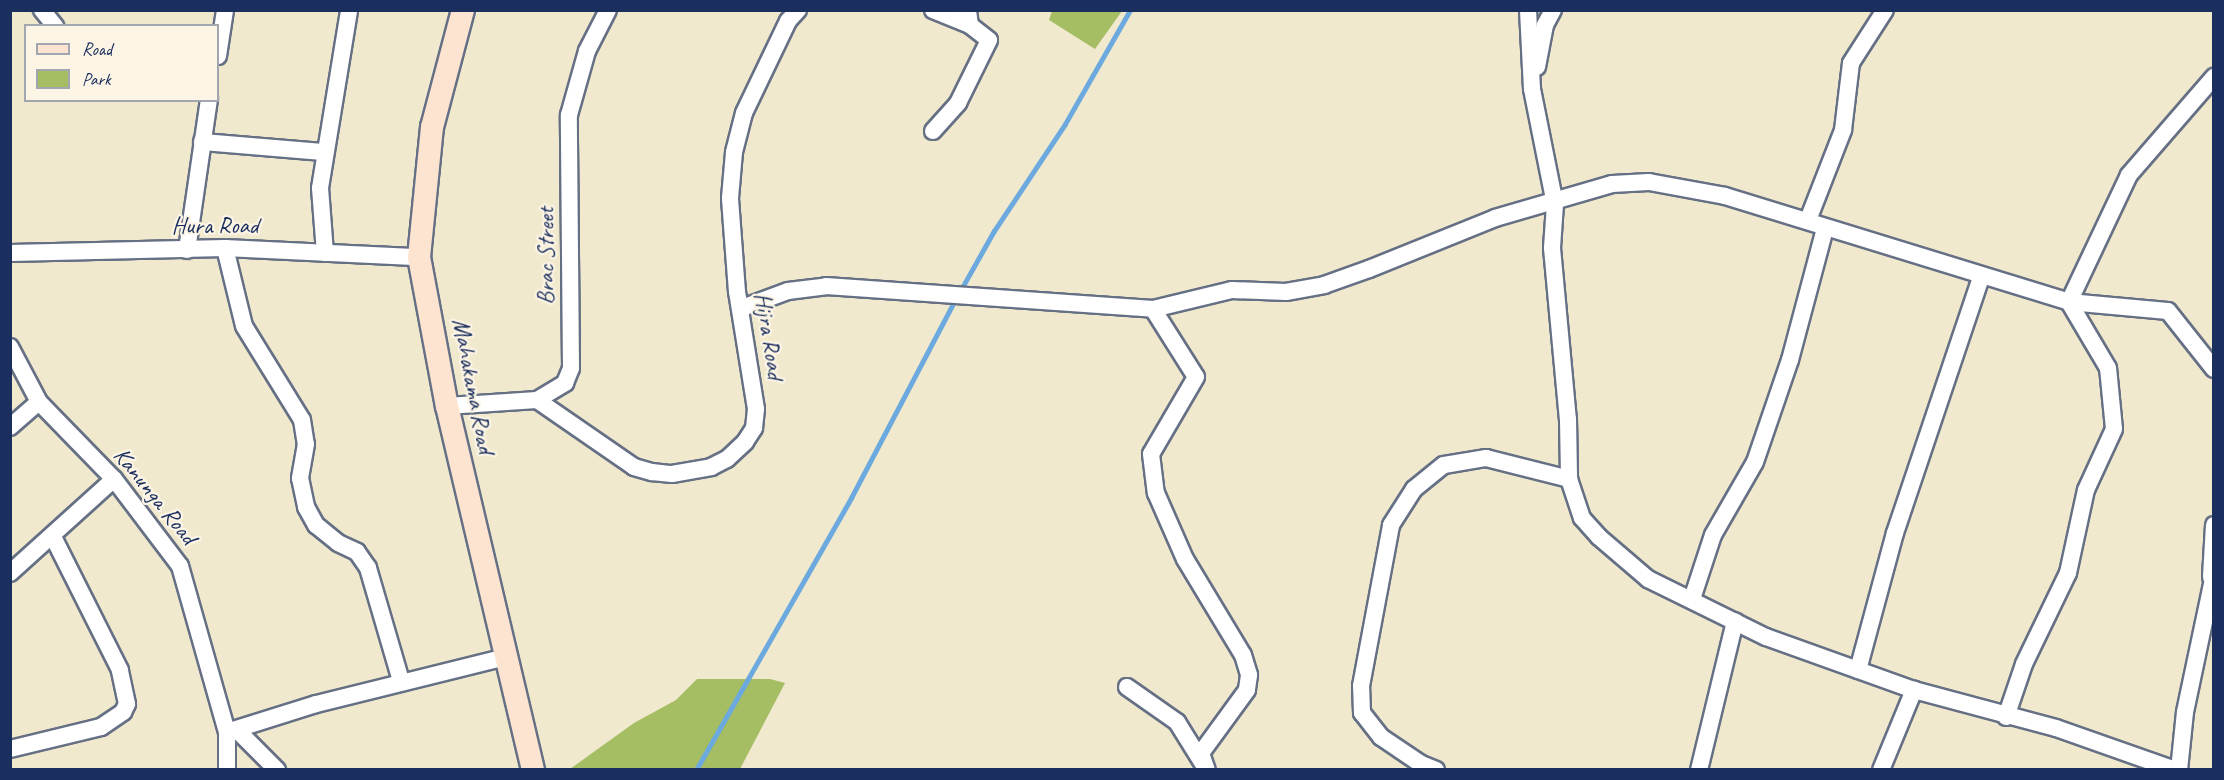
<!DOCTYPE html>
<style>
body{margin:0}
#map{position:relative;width:2224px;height:780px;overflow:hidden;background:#f0e9cd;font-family:Caveat,sans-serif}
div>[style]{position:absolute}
.green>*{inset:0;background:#a5bd63}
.stream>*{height:4.5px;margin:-2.25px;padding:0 2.25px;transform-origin:2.25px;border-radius:2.25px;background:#6ca9de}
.roads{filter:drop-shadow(2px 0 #667085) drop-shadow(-2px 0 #667085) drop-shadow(0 2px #667085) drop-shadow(0 -2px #667085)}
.street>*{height:16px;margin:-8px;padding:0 8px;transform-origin:8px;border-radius:8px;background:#fff}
.secondary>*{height:22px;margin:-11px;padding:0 11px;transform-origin:11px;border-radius:11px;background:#fde4d1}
span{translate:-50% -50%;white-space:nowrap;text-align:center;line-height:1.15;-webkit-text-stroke:4.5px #fcf5e5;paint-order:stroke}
.street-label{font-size:24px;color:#1b2f5e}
.frame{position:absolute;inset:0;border:12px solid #1b2f5e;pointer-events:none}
.legend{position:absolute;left:24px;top:24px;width:195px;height:78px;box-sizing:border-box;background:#fcf5e5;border:2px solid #a2a6af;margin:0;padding:8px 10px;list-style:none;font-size:18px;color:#1b2f5e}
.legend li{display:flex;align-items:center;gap:12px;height:30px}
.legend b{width:30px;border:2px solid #a2a6af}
</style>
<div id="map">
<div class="green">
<i style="clip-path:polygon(1052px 11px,1052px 10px,1122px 11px,1095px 49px,1049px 20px)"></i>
<i style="clip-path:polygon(697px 679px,770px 679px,785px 683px,740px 769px,570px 769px,634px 723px,676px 700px)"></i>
</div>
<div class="stream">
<i style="left:959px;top:293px;width:71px;rotate:-60.6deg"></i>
<i style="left:994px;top:231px;width:128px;rotate:-56.4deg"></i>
<i style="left:1065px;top:124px;width:131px;rotate:-60.3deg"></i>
<i style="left:696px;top:770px;width:313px;rotate:-60.3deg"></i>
<i style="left:851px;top:498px;width:224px;rotate:-62.3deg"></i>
</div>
<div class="roads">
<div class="street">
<i style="left:42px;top:10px;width:21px;rotate:51deg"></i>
<i style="left:933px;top:10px;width:40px;rotate:22deg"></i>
<i style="left:1528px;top:10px;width:79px;rotate:87.1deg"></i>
<i style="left:1532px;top:89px;width:117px;rotate:78.7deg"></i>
<i style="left:1555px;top:204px;width:44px;rotate:93.9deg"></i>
<i style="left:1552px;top:248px;width:172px;rotate:84.7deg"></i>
<i style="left:1568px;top:419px;width:60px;rotate:89deg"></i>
<i style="left:1569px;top:479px;width:41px;rotate:71.6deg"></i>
<i style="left:1582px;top:518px;width:25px;rotate:48deg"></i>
<i style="left:1599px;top:537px;width:65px;rotate:40.6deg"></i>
<i style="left:1648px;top:579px;width:131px;rotate:26.2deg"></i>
<i style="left:1766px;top:637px;width:157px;rotate:19.7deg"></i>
<i style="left:1914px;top:690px;width:147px;rotate:15deg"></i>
<i style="left:2056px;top:728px;width:126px;rotate:19.4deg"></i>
<i style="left:218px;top:56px;width:47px;rotate:-81.3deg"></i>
<i style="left:1537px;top:67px;width:43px;rotate:-79.2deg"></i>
<i style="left:1545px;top:25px;width:17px;rotate:-62deg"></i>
<i style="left:933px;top:131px;width:38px;rotate:-48deg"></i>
<i style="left:958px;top:103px;width:70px;rotate:-63.8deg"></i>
<i style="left:989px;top:40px;width:24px;rotate:-142deg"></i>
<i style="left:970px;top:25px;width:15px;rotate:-98deg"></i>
<i style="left:202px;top:142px;width:122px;rotate:4.7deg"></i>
<i style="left:1808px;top:220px;width:97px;rotate:-68.7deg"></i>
<i style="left:1843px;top:130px;width:67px;rotate:-83.2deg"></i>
<i style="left:1851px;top:63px;width:63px;rotate:-57.3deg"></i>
<i style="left:225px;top:248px;width:80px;rotate:76.3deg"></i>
<i style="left:244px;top:326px;width:110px;rotate:58.3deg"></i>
<i style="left:302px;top:420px;width:24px;rotate:81deg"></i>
<i style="left:306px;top:444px;width:35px;rotate:100deg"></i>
<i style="left:300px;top:478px;width:30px;rotate:78deg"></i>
<i style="left:306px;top:507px;width:21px;rotate:61deg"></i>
<i style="left:316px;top:525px;width:28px;rotate:39deg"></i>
<i style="left:338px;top:543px;width:21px;rotate:25deg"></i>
<i style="left:357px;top:552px;width:19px;rotate:55deg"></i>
<i style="left:368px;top:568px;width:118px;rotate:73.7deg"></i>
<i style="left:187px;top:250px;width:152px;rotate:-81.7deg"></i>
<i style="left:10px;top:253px;width:215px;rotate:-1.3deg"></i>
<i style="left:225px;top:248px;width:194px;rotate:2.7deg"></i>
<i style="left:325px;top:253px;width:65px;rotate:-94.4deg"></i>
<i style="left:320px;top:188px;width:180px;rotate:-80.7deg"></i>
<i style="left:742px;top:308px;width:49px;rotate:-20.3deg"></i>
<i style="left:788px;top:291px;width:38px;rotate:-7deg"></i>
<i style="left:826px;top:286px;width:328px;rotate:4deg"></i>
<i style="left:1153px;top:309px;width:81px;rotate:-13.5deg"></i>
<i style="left:1232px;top:290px;width:54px;rotate:2.1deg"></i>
<i style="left:1286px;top:292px;width:39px;rotate:-10deg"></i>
<i style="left:1324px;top:285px;width:48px;rotate:-19.6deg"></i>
<i style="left:1369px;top:269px;width:136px;rotate:-22deg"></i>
<i style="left:1495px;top:218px;width:122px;rotate:-16.2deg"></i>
<i style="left:1612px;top:184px;width:37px;rotate:-3deg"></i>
<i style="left:1649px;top:182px;width:77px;rotate:10.4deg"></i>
<i style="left:1725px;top:196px;width:360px;rotate:17.1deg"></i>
<i style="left:2069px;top:302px;width:99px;rotate:5.2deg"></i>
<i style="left:2168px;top:311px;width:74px;rotate:51.6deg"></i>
<i style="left:1153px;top:309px;width:80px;rotate:57.7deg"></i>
<i style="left:1196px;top:377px;width:89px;rotate:120.3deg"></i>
<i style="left:1151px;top:454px;width:39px;rotate:83deg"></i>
<i style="left:1156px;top:493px;width:72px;rotate:66.3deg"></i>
<i style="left:1185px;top:559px;width:112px;rotate:58.9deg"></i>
<i style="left:1243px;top:655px;width:21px;rotate:73deg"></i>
<i style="left:1249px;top:675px;width:15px;rotate:98deg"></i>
<i style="left:1247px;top:690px;width:78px;rotate:126.1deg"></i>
<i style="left:1201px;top:753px;width:18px;rotate:71deg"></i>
<i style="left:10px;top:347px;width:62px;rotate:62.2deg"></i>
<i style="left:39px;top:402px;width:107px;rotate:45.8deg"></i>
<i style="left:114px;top:479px;width:109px;rotate:52.8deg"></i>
<i style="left:180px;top:566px;width:173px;rotate:74.2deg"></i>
<i style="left:227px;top:732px;width:38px;rotate:90deg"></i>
<i style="left:537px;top:400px;width:118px;rotate:34.6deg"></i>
<i style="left:634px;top:467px;width:19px;rotate:16deg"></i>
<i style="left:652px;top:472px;width:20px;rotate:6deg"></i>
<i style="left:672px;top:474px;width:40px;rotate:-10deg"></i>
<i style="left:711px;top:467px;width:18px;rotate:-27deg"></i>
<i style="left:727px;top:459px;width:25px;rotate:-43deg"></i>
<i style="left:745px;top:442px;width:17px;rotate:-57deg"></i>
<i style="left:754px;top:428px;width:19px;rotate:-84deg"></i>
<i style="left:756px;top:409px;width:119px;rotate:-99.2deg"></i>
<i style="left:737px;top:292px;width:94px;rotate:-94.3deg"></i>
<i style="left:730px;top:198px;width:46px;rotate:-85deg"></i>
<i style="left:734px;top:152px;width:40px;rotate:-75.6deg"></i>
<i style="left:744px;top:113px;width:102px;rotate:-64.4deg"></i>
<i style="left:788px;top:21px;width:15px;rotate:-48deg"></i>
<i style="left:447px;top:406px;width:90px;rotate:-3.8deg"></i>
<i style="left:537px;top:400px;width:33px;rotate:-31deg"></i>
<i style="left:565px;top:383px;width:16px;rotate:-68deg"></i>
<i style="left:571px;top:368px;width:253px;rotate:-90.5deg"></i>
<i style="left:569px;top:115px;width:66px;rotate:-74.3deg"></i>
<i style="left:587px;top:51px;width:46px;rotate:-62.9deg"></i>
<i style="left:10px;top:427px;width:38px;rotate:-41deg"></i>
<i style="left:10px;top:573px;width:140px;rotate:-42.1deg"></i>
<i style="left:2211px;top:577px;width:52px;rotate:-86.7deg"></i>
<i style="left:1692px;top:599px;width:67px;rotate:-71.8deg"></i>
<i style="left:1713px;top:535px;width:84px;rotate:-60.1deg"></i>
<i style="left:1755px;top:462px;width:108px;rotate:-71.1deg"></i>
<i style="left:1790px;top:360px;width:137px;rotate:-75.1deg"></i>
<i style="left:1858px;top:670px;width:142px;rotate:-74.9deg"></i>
<i style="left:1895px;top:533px;width:270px;rotate:-71.4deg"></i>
<i style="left:1127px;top:687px;width:61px;rotate:35deg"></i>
<i style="left:1177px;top:722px;width:49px;rotate:58.2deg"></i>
<i style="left:2006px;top:717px;width:56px;rotate:-71.2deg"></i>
<i style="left:2024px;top:664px;width:101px;rotate:-64.2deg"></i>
<i style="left:2068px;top:573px;width:85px;rotate:-77.8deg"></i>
<i style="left:2086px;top:490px;width:67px;rotate:-65.3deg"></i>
<i style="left:2114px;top:429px;width:61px;rotate:-95.6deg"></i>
<i style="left:2108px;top:368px;width:77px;rotate:-120.6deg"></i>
<i style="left:2069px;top:302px;width:140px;rotate:-64.7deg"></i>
<i style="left:2129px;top:175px;width:130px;rotate:-49.1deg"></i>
<i style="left:237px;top:730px;width:57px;rotate:45deg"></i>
<i style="left:227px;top:732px;width:93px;rotate:-17.5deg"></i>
<i style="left:316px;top:704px;width:196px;rotate:-13.9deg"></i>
<i style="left:10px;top:749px;width:94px;rotate:-13.6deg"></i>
<i style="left:101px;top:727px;width:27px;rotate:-34deg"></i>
<i style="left:123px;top:712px;width:9px;rotate:-63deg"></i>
<i style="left:127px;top:704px;width:35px;rotate:-102deg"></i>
<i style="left:120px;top:670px;width:149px;rotate:-116.7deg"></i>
<i style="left:1436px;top:770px;width:16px;rotate:-158deg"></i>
<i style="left:1421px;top:764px;width:48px;rotate:-146deg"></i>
<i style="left:1381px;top:737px;width:31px;rotate:-128deg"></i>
<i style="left:1362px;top:713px;width:27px;rotate:-92deg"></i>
<i style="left:1361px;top:686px;width:164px;rotate:-79.4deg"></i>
<i style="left:1391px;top:525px;width:43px;rotate:-57.4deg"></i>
<i style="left:1414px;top:489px;width:38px;rotate:-39deg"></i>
<i style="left:1444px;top:465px;width:43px;rotate:-9.5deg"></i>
<i style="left:1486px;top:458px;width:86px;rotate:14.2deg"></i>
<i style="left:1699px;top:770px;width:153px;rotate:-76.4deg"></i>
<i style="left:1881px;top:770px;width:87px;rotate:-67.6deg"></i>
<i style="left:2179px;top:770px;width:58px;rotate:-84.1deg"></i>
<i style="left:2185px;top:712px;width:141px;rotate:-78.1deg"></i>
</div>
<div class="secondary">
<i style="left:463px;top:10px;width:121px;rotate:104.8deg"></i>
<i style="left:432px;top:127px;width:131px;rotate:95.7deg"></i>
<i style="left:419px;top:257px;width:152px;rotate:79.4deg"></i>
<i style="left:447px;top:406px;width:374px;rotate:76.7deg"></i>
</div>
</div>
<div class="street-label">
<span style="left:215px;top:226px">Hura Road</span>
<span style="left:546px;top:256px;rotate:-90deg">Brac Street</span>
<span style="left:769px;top:336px;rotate:81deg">Hijra Road</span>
<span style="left:473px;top:386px;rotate:79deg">Mahakama Road</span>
<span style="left:155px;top:496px;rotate:51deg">Kanunga Road</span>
</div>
<div class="frame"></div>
<ul class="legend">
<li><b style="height:8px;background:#fde4d1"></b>Road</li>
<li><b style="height:16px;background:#a5bd63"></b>Park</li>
</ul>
</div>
